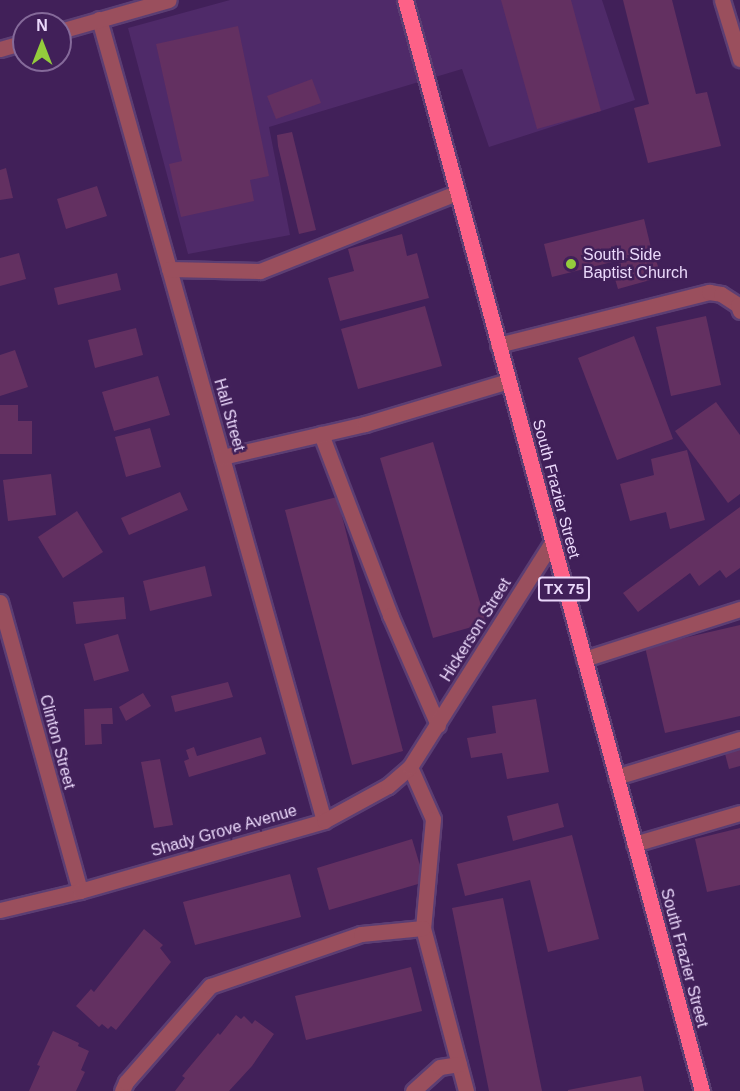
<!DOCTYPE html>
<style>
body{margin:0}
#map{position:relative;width:740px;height:1091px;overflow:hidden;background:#412059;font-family:Helvetica,sans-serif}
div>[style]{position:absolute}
.built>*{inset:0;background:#4f2a69}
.building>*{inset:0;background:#633061}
.roads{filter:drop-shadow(2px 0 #5c3e73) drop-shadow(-2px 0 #5c3e73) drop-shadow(0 2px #5c3e73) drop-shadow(0 -2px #5c3e73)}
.minor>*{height:15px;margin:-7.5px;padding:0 7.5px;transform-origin:7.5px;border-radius:7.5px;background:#9a4f5d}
.major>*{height:15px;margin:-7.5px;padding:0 7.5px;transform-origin:7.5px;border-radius:7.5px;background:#fd6187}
.dots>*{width:16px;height:16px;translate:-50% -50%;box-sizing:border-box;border:3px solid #412059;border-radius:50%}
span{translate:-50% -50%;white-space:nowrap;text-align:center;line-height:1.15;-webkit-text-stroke:5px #412059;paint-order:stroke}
.shield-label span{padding:2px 4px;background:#412059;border:2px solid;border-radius:4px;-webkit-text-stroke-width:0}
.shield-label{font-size:15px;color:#ebd9fb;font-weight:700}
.poi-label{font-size:16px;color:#ebd9fb}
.left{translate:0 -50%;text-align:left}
.street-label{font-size:16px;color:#ebd9fb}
.north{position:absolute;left:12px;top:12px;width:60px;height:60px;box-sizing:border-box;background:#412059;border:2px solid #856a9a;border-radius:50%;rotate:0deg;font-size:16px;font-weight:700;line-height:24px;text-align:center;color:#ebd9fb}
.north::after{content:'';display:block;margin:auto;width:21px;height:27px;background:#94cc3c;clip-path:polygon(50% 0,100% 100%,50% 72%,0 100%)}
</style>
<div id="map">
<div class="built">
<i style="clip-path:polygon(230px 0,602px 0,635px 100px,489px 147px,462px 69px,269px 127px,290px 235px,188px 254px,128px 28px)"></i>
</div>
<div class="building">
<i style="clip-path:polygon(501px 0,571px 0,601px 111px,537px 129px)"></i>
<i style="clip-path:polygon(623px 0,672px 0,696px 94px,707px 92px,721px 146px,648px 163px,634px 108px,649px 104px)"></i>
<i style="clip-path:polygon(238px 26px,269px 176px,250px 180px,254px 201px,181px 217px,169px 164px,182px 161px,156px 44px)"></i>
<i style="clip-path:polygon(312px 79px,321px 103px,276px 119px,267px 96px)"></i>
<i style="clip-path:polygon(292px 132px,316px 230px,299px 234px,278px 146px,277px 135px)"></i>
<i style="clip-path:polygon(6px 168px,13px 198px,0 200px,0 170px)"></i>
<i style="clip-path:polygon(97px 186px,107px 216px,66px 229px,57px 199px)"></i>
<i style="clip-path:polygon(644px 219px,652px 252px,552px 277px,544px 244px)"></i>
<i style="clip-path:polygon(402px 234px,407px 256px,417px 253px,429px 298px,340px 321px,328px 278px,354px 271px,348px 249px)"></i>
<i style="clip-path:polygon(19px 253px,26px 279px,0 286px,0 258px)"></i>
<i style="clip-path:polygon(654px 253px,661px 277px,618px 289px,611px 266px)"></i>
<i style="clip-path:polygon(117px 273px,121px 290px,58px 305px,54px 288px)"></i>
<i style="clip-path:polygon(425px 306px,442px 366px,358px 389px,341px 329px)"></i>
<i style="clip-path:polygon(706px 316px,721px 385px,671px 396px,656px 327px)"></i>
<i style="clip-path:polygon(136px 328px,143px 355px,95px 368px,88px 340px)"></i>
<i style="clip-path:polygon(634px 336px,673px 439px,617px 460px,578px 358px)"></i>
<i style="clip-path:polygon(15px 350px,28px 387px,0 396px,0 355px)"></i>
<i style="clip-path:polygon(158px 376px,170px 415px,114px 431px,102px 392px)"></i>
<i style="clip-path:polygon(716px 402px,740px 435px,740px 494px,728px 503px,675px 431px)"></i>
<i style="clip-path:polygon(0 405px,18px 405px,18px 421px,32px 421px,32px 454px,0 454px)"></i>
<i style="clip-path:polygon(150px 428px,161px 467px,126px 477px,115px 437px)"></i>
<i style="clip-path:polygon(433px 442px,486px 623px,433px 638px,380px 458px)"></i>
<i style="clip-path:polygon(687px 450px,705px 520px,670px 529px,666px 512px,630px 521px,620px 484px,654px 475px,651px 459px)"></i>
<i style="clip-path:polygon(51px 474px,56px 515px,8px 521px,3px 480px)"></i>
<i style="clip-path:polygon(180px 492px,188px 510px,129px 535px,121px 518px)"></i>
<i style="clip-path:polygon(337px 497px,403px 751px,352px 765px,285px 510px)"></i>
<i style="clip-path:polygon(740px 507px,740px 568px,726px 578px,720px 570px,699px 586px,690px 573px,638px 612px,623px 593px)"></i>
<i style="clip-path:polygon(77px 511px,103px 552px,63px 578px,38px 537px)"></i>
<i style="clip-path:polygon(205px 566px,212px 596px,150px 611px,143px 581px)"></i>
<i style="clip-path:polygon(124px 597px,126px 619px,76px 624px,73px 602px)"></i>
<i style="clip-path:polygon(740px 625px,740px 716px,665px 733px,645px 647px)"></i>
<i style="clip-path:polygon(118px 634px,129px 671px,94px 681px,84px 644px)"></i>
<i style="clip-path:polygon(228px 682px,233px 697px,175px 712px,171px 696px)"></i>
<i style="clip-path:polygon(143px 693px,151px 706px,126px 721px,119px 707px)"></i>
<i style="clip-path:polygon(536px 699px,549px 772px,507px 779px,502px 753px,471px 758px,467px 738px,496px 733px,492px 706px)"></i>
<i style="clip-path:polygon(112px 708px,113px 724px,101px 724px,102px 744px,85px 745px,84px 709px)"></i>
<i style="clip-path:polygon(261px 737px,266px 754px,189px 777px,184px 761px,189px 759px,186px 750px,194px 747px,197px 756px)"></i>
<i style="clip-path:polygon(740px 742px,740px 766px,729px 769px,723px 746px)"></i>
<i style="clip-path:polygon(160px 759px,173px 825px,154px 828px,141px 762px)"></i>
<i style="clip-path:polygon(558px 803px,564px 827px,513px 841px,507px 816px)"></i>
<i style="clip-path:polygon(740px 828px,740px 885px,707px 892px,695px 839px)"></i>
<i style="clip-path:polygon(572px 835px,599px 939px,548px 952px,530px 880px,465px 896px,457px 864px)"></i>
<i style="clip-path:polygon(412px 839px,425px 882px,329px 910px,317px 868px)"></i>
<i style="clip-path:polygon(290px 874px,301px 917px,195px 945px,183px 902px)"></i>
<i style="clip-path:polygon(503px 898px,542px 1091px,489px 1091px,452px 908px)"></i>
<i style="clip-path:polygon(144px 929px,163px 945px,160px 948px,171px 962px,116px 1030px,111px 1026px,108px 1029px,102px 1024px,99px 1027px,76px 1006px,91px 989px,94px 992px)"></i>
<i style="clip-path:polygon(411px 967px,422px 1011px,306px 1040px,295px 996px)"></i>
<i style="clip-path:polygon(236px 1015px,241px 1019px,244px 1016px,252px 1024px,255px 1020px,274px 1034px,252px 1066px,229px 1091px,175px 1091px,185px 1078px,182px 1076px,218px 1033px,220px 1035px)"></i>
<i style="clip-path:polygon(53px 1031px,79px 1043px,78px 1046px,89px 1051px,81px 1070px,85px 1072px,76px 1091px,29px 1091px,40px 1066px,37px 1065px)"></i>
<i style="clip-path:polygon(641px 1076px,644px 1091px,568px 1091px,568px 1090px)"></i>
</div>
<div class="roads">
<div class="minor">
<i style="left:722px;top:0;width:62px;rotate:73deg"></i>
<i style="left:99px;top:19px;width:833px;rotate:74.33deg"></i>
<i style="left:60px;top:31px;width:113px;rotate:-15.9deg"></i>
<i style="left:0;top:49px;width:25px;rotate:-16deg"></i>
<i style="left:169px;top:269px;width:91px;rotate:1.3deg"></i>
<i style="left:260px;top:271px;width:211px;rotate:-21.7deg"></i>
<i style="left:498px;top:345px;width:218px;rotate:-14.1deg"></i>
<i style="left:709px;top:292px;width:12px;rotate:9deg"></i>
<i style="left:721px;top:294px;width:20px;rotate:33deg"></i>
<i style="left:738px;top:305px;width:6px;rotate:72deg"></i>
<i style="left:321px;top:434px;width:194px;rotate:69.1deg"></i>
<i style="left:390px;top:615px;width:120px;rotate:66.4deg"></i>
<i style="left:222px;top:457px;width:147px;rotate:-13deg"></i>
<i style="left:365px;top:424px;width:149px;rotate:-16.7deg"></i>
<i style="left:0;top:602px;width:300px;rotate:74.5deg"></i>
<i style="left:584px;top:659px;width:164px;rotate:-17.8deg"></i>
<i style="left:410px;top:767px;width:57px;rotate:66.1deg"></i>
<i style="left:433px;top:819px;width:109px;rotate:95.2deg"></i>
<i style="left:423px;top:928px;width:169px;rotate:75.2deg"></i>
<i style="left:616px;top:777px;width:130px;rotate:-17deg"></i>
<i style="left:634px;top:844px;width:110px;rotate:-16.3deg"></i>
<i style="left:0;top:910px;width:82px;rotate:-13.4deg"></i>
<i style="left:80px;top:891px;width:254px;rotate:-16deg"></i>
<i style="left:324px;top:821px;width:73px;rotate:-28.7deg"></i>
<i style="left:388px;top:786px;width:29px;rotate:-41deg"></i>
<i style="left:410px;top:767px;width:266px;rotate:-57.7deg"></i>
<i style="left:122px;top:1091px;width:10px;rotate:-66deg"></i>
<i style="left:126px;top:1082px;width:128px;rotate:-48.8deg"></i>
<i style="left:210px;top:986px;width:160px;rotate:-19deg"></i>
<i style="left:361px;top:934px;width:62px;rotate:-5.5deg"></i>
<i style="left:413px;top:1091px;width:36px;rotate:-42deg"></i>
<i style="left:440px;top:1067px;width:19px;rotate:-9deg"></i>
</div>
<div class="major">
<i style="left:405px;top:0;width:1131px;rotate:74.77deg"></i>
</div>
</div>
<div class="dots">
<i style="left:571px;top:264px;background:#94cc3c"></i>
</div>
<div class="shield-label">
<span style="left:564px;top:589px">TX 75</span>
</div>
<div class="poi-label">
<span class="left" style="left:583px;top:264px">South Side<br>Baptist Church</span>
</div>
<div class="street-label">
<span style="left:229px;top:415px;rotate:74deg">Hall Street</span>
<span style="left:556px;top:489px;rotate:75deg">South Frazier Street</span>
<span style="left:476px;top:630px;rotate:-58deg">Hickerson Street</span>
<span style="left:57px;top:742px;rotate:75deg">Clinton Street</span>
<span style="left:224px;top:831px;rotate:-16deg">Shady Grove Avenue</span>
<span style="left:684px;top:958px;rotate:75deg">South Frazier Street</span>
</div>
<div class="north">N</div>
</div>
